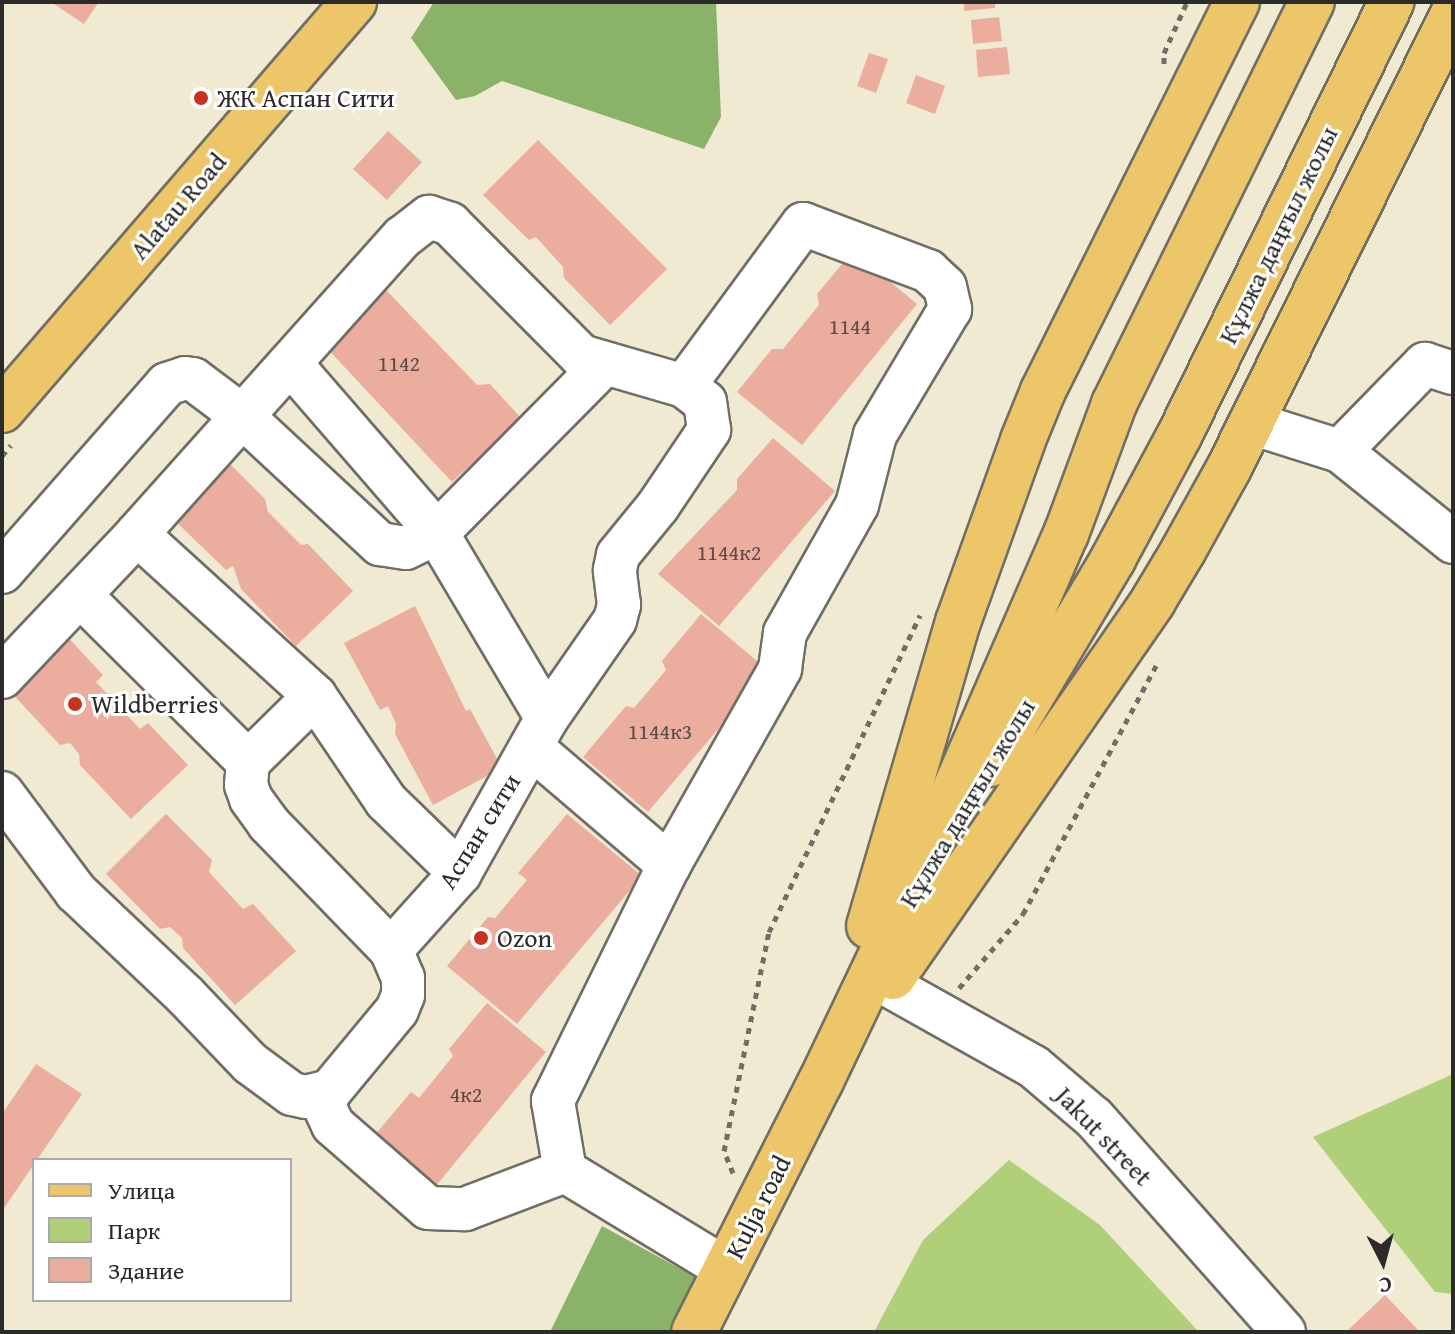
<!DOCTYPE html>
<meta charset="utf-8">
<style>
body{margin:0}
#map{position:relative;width:1455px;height:1334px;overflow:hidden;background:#f0ead2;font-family:"Gentium Book Plus",serif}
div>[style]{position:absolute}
.green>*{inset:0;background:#afd079}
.forest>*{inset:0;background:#8bb269}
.building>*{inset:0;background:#ebad9e}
.path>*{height:5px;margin-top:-2.5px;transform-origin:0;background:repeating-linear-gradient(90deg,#706e65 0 6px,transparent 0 12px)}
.roads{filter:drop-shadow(2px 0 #706e65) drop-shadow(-2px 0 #706e65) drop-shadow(0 2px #706e65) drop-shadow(0 -2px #706e65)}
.minor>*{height:42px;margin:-21px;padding:0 21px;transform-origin:21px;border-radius:21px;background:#fff}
.major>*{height:44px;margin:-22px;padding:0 22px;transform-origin:22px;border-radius:22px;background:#ecc669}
.dots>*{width:22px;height:22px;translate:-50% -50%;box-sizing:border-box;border:4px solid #fff;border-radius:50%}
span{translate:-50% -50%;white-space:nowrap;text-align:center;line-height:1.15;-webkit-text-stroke:6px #fff;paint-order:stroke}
.number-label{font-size:22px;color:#5b4c48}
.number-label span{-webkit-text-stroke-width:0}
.poi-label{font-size:26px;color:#2b2b2b}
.left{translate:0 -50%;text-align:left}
.street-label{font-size:26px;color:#2b2b2b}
.frame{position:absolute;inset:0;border:4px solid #2b2b2b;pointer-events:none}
.legend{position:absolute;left:32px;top:1158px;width:260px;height:144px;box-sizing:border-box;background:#fff;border:2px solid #aaa;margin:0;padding:10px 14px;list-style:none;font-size:24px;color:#2b2b2b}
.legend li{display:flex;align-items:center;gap:16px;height:40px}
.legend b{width:40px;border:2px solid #aaa}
.north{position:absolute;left:1343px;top:1222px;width:80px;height:80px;-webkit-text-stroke:6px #fff;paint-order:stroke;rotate:174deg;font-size:22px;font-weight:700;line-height:32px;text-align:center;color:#2b2b2b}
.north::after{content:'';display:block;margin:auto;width:28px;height:36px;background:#2b2b2b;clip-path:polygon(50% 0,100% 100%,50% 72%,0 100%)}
</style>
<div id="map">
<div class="green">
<i style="clip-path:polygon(1453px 1074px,1453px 1294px,1435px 1292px,1313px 1137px)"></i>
<i style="clip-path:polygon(1009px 1160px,1100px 1225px,1199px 1332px,874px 1332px,923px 1240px)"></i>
</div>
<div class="forest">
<i style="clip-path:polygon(434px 2px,716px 2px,721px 117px,704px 149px,502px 81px,475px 96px,456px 100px,411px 38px)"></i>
<i style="clip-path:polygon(602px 1226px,699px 1279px,674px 1332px,550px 1332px)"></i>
</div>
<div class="building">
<i style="clip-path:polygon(51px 2px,99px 2px,84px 24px)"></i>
<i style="clip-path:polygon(964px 2px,995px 2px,995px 8px,964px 11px)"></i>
<i style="clip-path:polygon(999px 17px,1002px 41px,973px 44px,971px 20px)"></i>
<i style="clip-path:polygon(1007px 47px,1010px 74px,978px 77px,976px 50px)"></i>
<i style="clip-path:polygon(869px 53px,888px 59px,876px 93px,857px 86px)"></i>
<i style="clip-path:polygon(916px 75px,945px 86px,935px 114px,906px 103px)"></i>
<i style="clip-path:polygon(388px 131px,422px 162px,387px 200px,353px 169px)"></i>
<i style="clip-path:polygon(538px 140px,667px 269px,610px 325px,564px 278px,563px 267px,536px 237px,529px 240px,483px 195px)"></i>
<i style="clip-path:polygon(853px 251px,917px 304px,802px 445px,737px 392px,772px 349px,783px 349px,819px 305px,817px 294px)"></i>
<i style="clip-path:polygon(388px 282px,387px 291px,477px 385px,490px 384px,521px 418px,452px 482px,322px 343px)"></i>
<i style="clip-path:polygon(773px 438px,835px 491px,719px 626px,658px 574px,737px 490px,737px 479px)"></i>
<i style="clip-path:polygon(223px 457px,265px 499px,268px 512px,301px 545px,308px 544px,353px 591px,296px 646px,241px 589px,233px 566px,226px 570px,168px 514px)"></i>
<i style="clip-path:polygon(415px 606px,466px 711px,470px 709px,502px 768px,433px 805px,395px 734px,396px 724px,388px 706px,380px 710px,344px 643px)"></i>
<i style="clip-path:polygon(701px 614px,768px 670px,648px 812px,583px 757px,626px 706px,634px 708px,666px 670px,662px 661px)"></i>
<i style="clip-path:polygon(64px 633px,103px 675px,96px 682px,140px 729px,148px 723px,188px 765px,131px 819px,80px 765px,79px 754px,70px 743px,60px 745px,6px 687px)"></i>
<i style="clip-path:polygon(166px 814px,212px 860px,209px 872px,243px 909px,253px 904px,296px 951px,235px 1005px,183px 948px,182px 938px,170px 927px,160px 929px,106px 874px)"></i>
<i style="clip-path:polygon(567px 814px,642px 876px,517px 1024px,447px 966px,488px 917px,495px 918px,527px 880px,518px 873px)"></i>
<i style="clip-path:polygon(487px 1003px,546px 1052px,435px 1187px,374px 1136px,411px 1092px,419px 1098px,453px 1056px,449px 1049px)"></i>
<i style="clip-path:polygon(36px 1064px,82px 1094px,2px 1211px,2px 1114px)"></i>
<i style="clip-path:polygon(1385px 1295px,1420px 1332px,1346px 1332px)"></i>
</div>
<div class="path">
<i style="left:1164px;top:64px;width:11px;rotate:-90deg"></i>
<i style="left:1164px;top:53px;width:56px;rotate:-65.7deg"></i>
<i style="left:2px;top:456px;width:14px;rotate:-51deg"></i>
<i style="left:959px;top:988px;width:98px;rotate:-49.1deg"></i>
<i style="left:1023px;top:914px;width:288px;rotate:-61.8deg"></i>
<i style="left:733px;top:1173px;width:24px;rotate:-112deg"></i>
<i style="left:724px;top:1151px;width:224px;rotate:-78.4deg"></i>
<i style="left:769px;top:932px;width:351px;rotate:-64.5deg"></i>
</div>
<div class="roads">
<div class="minor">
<i style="left:290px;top:363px;width:225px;rotate:49.1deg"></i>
<i style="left:437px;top:533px;width:236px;rotate:-45.3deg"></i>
<i style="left:1251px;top:423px;width:93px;rotate:17.5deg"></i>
<i style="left:1340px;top:451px;width:145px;rotate:38.8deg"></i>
<i style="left:1340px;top:451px;width:122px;rotate:-45.7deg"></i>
<i style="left:1425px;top:364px;width:29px;rotate:18deg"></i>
<i style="left:137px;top:534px;width:241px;rotate:42.3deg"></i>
<i style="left:315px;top:696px;width:94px;rotate:135.4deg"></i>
<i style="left:248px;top:762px;width:23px;rotate:95deg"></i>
<i style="left:246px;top:785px;width:15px;rotate:70deg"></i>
<i style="left:251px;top:799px;width:31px;rotate:54deg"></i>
<i style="left:269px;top:824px;width:175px;rotate:45.9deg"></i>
<i style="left:2px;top:572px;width:250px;rotate:-48.7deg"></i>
<i style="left:167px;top:384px;width:19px;rotate:-18deg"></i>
<i style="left:185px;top:378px;width:8px;rotate:7deg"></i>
<i style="left:193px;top:379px;width:60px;rotate:36.9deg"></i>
<i style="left:241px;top:415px;width:190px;rotate:42.9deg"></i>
<i style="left:380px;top:544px;width:26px;rotate:9deg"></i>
<i style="left:406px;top:548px;width:34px;rotate:-26deg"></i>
<i style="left:437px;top:533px;width:215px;rotate:59.3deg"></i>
<i style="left:80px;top:595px;width:237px;rotate:44.8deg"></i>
<i style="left:2px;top:677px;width:197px;rotate:-46.6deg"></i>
<i style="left:137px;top:534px;width:399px;rotate:-48.2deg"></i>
<i style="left:403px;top:237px;width:33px;rotate:-38deg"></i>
<i style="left:429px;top:217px;width:22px;rotate:18deg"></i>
<i style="left:450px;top:224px;width:186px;rotate:45.2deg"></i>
<i style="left:581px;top:356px;width:107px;rotate:16.2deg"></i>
<i style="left:315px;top:696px;width:127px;rotate:55.9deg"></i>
<i style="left:386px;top:801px;width:103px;rotate:44.2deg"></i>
<i style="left:531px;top:747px;width:182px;rotate:40.5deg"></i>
<i style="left:669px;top:865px;width:263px;rotate:116.2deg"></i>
<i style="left:553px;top:1101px;width:71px;rotate:80.3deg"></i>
<i style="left:2px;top:793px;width:124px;rotate:53.2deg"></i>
<i style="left:76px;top:892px;width:150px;rotate:43.4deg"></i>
<i style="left:185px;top:995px;width:94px;rotate:46.3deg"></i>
<i style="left:250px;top:1063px;width:52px;rotate:36.4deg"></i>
<i style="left:292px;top:1094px;width:14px;rotate:12deg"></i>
<i style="left:306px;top:1097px;width:25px;rotate:-14deg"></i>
<i style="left:330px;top:1091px;width:105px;rotate:-50.4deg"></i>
<i style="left:397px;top:1010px;width:16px;rotate:-68deg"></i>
<i style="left:403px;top:995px;width:17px;rotate:-90deg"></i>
<i style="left:403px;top:978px;width:30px;rotate:-113deg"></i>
<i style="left:391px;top:950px;width:103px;rotate:-48.1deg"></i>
<i style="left:460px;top:873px;width:178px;rotate:-60.7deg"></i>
<i style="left:547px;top:718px;width:119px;rotate:-55.2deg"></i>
<i style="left:615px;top:620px;width:16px;rotate:-75deg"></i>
<i style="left:619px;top:605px;width:35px;rotate:-97deg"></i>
<i style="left:615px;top:570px;width:15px;rotate:-79deg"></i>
<i style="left:618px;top:555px;width:63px;rotate:-50.8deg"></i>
<i style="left:658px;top:506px;width:92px;rotate:-56.1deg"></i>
<i style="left:709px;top:430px;width:28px;rotate:-98deg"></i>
<i style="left:705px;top:402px;width:26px;rotate:-143deg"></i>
<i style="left:684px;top:386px;width:201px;rotate:-53.7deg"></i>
<i style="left:803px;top:224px;width:134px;rotate:20.6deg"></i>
<i style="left:928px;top:271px;width:23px;rotate:43deg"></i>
<i style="left:945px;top:287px;width:23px;rotate:77deg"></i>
<i style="left:950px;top:309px;width:147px;rotate:120.8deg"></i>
<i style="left:875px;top:435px;width:72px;rotate:104.4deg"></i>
<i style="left:857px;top:505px;width:147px;rotate:119.4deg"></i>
<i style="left:785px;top:633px;width:36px;rotate:98deg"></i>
<i style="left:780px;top:669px;width:225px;rotate:119.5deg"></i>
<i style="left:888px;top:985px;width:167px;rotate:29.3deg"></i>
<i style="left:1034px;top:1067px;width:79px;rotate:40.4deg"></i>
<i style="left:1094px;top:1118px;width:286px;rotate:48.4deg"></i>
<i style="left:319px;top:1095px;width:33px;rotate:65deg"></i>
<i style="left:333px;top:1125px;width:126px;rotate:41.1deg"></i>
<i style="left:428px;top:1208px;width:37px;rotate:2deg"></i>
<i style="left:465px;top:1209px;width:107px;rotate:-20.8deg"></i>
<i style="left:565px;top:1171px;width:188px;rotate:31.3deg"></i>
</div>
<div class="major">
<i style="left:2px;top:410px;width:539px;rotate:-49.21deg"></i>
<i style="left:991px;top:764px;width:239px;rotate:-59.2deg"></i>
<i style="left:1113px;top:559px;width:140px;rotate:-61.8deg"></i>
<i style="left:1179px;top:436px;width:483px;rotate:-63.9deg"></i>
<i style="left:869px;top:926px;width:317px;rotate:-73.7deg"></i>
<i style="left:958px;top:622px;width:193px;rotate:-70.3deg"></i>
<i style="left:1023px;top:440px;width:53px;rotate:-67.8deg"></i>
<i style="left:1043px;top:391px;width:435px;rotate:-63.5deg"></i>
<i style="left:893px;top:977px;width:457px;rotate:-55.3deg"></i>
<i style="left:1153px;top:601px;width:58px;rotate:-59deg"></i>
<i style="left:1183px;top:551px;width:95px;rotate:-61deg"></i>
<i style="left:1229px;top:468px;width:506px;rotate:-63.74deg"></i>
<i style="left:694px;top:1332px;width:281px;rotate:-63.2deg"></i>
<i style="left:821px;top:1081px;width:176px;rotate:-64.5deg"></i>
<i style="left:897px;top:922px;width:423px;rotate:-66.5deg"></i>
<i style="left:1066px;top:534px;width:139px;rotate:-69.7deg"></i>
<i style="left:1114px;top:404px;width:448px;rotate:-63.8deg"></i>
</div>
</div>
<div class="dots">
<i style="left:201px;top:98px;background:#c8321e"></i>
<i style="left:75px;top:704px;background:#c8321e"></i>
<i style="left:481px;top:938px;background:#c8321e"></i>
</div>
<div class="number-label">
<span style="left:850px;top:327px">1144</span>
<span style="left:399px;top:364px">1142</span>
<span style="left:729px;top:553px">1144к2</span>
<span style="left:660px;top:732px">1144к3</span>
<span style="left:466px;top:1095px">4к2</span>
</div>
<div class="poi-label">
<span class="left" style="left:217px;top:98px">ЖК Аспан Сити</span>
<span class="left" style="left:91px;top:704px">Wildberries</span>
<span class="left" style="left:497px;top:938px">Ozon</span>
</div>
<div class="street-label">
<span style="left:178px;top:206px;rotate:-49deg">Alatau Road</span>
<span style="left:1278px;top:235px;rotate:-64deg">Құлжа даңғыл жолы</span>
<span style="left:967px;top:803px;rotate:-59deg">Құлжа даңғыл жолы</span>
<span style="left:479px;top:831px;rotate:-58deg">Аспан сити</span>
<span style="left:1104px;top:1136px;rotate:46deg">Jakut street</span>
<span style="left:758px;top:1207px;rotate:-63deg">Kulja road</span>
</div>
<div class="frame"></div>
<ul class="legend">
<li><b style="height:10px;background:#ecc669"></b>Улица</li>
<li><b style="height:22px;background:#afd079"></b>Парк</li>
<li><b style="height:22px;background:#ebad9e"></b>Здание</li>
</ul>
<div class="north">С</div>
</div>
